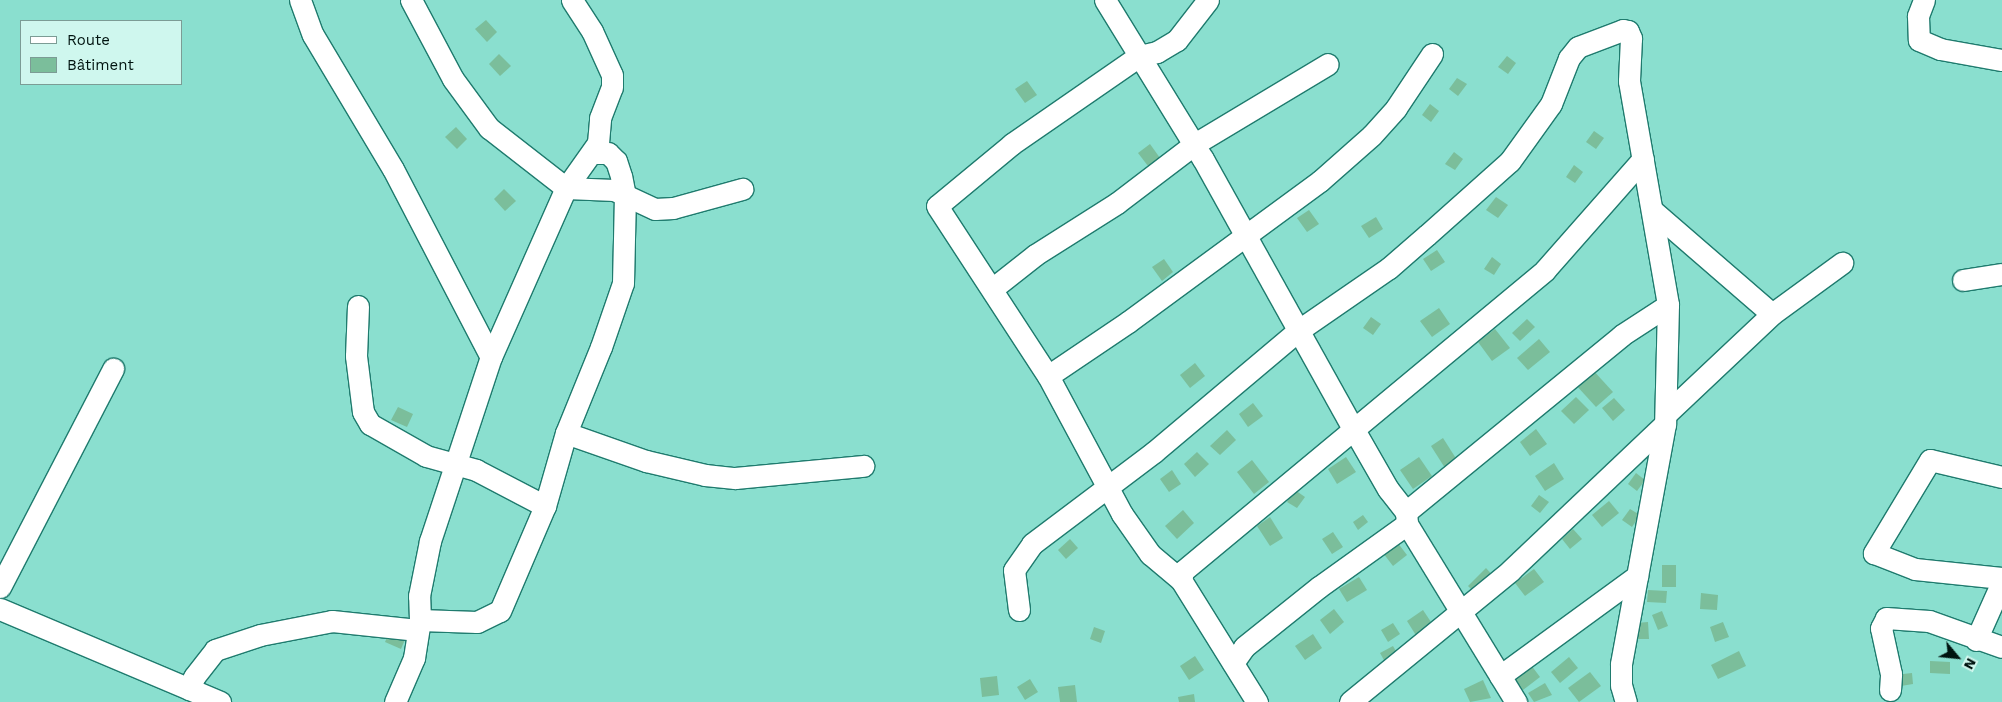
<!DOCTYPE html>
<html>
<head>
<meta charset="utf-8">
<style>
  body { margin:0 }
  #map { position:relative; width:2002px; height:702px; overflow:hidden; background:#8adfcf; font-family:"Work Sans",sans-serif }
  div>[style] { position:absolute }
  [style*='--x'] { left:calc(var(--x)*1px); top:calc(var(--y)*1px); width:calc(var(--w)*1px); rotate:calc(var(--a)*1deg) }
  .building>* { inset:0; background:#7bbe9b }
  .roads { filter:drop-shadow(1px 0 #1f7b6e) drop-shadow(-1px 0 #1f7b6e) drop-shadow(0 1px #1f7b6e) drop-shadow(0 -1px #1f7b6e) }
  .minor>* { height:21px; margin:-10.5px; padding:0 10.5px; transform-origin:10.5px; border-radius:10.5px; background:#fff }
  span { translate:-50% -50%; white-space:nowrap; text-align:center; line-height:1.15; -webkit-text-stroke:4px #cff7ee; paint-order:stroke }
  .legend { position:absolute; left:20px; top:20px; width:162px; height:65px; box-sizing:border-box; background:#cff7ee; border:1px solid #7c9c95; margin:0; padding:6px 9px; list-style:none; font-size:15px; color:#001410 }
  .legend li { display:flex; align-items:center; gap:10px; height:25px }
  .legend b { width:25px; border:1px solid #7c9c95 }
  .north { position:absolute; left:1932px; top:632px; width:50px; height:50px; -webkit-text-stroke:4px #cff7ee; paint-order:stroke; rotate:118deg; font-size:14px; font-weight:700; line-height:20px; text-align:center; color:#001410 }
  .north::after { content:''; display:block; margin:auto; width:18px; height:22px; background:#001410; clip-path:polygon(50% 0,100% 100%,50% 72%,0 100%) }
</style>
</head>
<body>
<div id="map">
  <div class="building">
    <i style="clip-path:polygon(486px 20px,497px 32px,487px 42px,475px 29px)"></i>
    <i style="clip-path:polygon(499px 54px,511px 66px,500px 76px,489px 64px)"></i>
    <i style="clip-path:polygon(1507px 56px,1516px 63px,1508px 74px,1498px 67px)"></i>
    <i style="clip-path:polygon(1457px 78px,1467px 84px,1458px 96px,1449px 89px)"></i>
    <i style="clip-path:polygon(1027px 81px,1037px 95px,1025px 103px,1015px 89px)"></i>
    <i style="clip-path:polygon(1430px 104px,1439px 111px,1431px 122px,1422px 115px)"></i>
    <i style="clip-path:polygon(456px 127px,467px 139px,457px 149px,445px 137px)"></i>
    <i style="clip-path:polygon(1594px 131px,1604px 138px,1596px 149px,1586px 142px)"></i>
    <i style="clip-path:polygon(1150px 144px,1160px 158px,1148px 166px,1138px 153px)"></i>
    <i style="clip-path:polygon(1454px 152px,1463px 159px,1455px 170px,1445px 164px)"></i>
    <i style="clip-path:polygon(1574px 165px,1583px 172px,1575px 183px,1566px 177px)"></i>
    <i style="clip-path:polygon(504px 189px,516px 201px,505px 211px,494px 199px)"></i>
    <i style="clip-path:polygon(1496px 197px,1508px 205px,1498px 218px,1486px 210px)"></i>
    <i style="clip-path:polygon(1309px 210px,1319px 224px,1307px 232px,1297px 218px)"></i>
    <i style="clip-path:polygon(1376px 217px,1383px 229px,1369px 238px,1361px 226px)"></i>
    <i style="clip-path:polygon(1437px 250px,1445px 262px,1431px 271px,1423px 259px)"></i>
    <i style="clip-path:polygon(1492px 257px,1501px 264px,1494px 275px,1484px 269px)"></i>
    <i style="clip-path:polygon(1164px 259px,1173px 272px,1162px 281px,1152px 267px)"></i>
    <i style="clip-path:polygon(1439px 308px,1450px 324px,1432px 337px,1420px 321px)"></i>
    <i style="clip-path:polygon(1371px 317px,1381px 324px,1373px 335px,1363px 328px)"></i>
    <i style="clip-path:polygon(1527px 319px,1535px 327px,1520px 341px,1512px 333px)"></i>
    <i style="clip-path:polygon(1495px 329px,1510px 348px,1492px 361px,1478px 342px)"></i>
    <i style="clip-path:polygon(1539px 339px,1550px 352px,1528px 370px,1517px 358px)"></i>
    <i style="clip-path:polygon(1195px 363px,1205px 376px,1190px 388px,1180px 375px)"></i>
    <i style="clip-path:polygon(1592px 369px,1613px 392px,1596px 407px,1575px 384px)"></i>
    <i style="clip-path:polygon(1576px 397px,1589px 410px,1574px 424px,1561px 411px)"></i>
    <i style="clip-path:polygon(1614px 398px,1625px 410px,1613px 421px,1602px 408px)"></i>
    <i style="clip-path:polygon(1253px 403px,1263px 416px,1248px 427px,1239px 414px)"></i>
    <i style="clip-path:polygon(398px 407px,413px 414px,407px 427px,391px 420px)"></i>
    <i style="clip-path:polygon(1536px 429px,1547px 444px,1530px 456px,1520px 442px)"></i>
    <i style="clip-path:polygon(1227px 430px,1236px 440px,1220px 455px,1210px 446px)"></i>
    <i style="clip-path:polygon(1443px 438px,1457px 460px,1445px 468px,1431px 446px)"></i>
    <i style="clip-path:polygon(1197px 452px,1209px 464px,1195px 477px,1184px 464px)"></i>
    <i style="clip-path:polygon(1346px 457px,1356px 472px,1337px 484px,1328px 469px)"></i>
    <i style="clip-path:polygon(1419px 457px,1432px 476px,1413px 489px,1400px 470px)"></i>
    <i style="clip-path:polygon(1252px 460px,1269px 482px,1254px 494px,1237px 472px)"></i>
    <i style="clip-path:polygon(1554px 463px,1564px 479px,1545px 491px,1535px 476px)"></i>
    <i style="clip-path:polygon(1172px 470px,1181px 484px,1169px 492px,1160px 479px)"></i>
    <i style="clip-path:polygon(1636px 473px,1645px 480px,1637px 491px,1628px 484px)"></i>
    <i style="clip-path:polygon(1295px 490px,1305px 497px,1297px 508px,1287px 502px)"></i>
    <i style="clip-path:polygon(1539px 495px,1549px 502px,1540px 513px,1531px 506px)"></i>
    <i style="clip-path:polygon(1609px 501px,1619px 513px,1602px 527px,1592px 515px)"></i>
    <i style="clip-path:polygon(1630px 509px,1640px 515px,1632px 527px,1622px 520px)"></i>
    <i style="clip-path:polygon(1183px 510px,1194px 523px,1177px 539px,1165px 526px)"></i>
    <i style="clip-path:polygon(1363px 515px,1368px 522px,1358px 530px,1353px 522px)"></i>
    <i style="clip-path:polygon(1270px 517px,1283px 538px,1270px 546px,1257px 526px)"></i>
    <i style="clip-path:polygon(1573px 529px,1582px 539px,1570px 549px,1562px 539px)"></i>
    <i style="clip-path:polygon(1333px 532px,1343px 547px,1332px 554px,1322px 539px)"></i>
    <i style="clip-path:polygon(1070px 539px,1078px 548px,1066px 559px,1058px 550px)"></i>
    <i style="clip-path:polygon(1397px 542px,1407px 555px,1393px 566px,1383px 553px)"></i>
    <i style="clip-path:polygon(1662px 565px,1676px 565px,1676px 587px,1662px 587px)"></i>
    <i style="clip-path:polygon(1486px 568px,1495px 578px,1477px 595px,1468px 586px)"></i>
    <i style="clip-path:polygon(1534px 569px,1544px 582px,1525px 596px,1515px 583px)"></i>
    <i style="clip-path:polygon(1359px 577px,1367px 590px,1347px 602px,1339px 589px)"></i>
    <i style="clip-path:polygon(1648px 590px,1667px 591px,1666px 603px,1647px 602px)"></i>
    <i style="clip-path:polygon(1701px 593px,1718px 595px,1717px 610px,1700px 609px)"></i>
    <i style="clip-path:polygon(1334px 609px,1344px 622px,1330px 634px,1320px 620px)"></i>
    <i style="clip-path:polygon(1423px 610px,1433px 625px,1417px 637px,1407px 621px)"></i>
    <i style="clip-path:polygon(1662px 611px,1668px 626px,1658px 630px,1652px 615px)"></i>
    <i style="clip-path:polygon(1648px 622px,1649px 639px,1636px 639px,1636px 623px)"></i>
    <i style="clip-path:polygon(1723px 622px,1729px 637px,1715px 642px,1710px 627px)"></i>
    <i style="clip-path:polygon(1393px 623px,1400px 634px,1388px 642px,1381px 630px)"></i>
    <i style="clip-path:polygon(1094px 627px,1105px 631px,1101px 643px,1090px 639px)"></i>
    <i style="clip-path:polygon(391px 628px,407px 635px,401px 649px,385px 642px)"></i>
    <i style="clip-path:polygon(1313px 634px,1322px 648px,1305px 660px,1295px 646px)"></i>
    <i style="clip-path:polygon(1393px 646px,1398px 655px,1385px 662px,1380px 653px)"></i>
    <i style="clip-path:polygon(1739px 651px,1746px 666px,1718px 679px,1711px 665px)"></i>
    <i style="clip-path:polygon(1195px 656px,1204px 670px,1189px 680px,1180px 666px)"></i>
    <i style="clip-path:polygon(1569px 657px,1578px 668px,1560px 683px,1551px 672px)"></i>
    <i style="clip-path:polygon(1528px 661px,1540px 677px,1523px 690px,1511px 674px)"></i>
    <i style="clip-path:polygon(1930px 661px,1950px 662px,1950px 674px,1930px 673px)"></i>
    <i style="clip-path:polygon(1590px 672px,1601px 686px,1579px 702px,1568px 688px)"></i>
    <i style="clip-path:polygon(1912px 673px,1913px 684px,1895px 687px,1894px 675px)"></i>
    <i style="clip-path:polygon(997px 676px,999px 695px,982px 697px,980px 678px)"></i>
    <i style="clip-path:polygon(1030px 679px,1038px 692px,1025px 700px,1017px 687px)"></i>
    <i style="clip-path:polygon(1483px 680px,1491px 698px,1470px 702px,1464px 689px)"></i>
    <i style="clip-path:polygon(1545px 683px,1552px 695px,1534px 702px,1528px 693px)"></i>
    <i style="clip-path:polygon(1075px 685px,1077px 702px,1060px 702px,1058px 687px)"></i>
    <i style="clip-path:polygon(1194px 694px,1195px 702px,1179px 702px,1178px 697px)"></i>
  </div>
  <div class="roads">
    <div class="minor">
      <i style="--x:300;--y:0;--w:37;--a:70"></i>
      <i style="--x:313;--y:35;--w:156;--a:59.2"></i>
      <i style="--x:393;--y:169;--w:212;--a:62.5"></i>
      <i style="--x:411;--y:0;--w:89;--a:62"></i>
      <i style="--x:453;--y:79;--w:61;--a:53.7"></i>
      <i style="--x:489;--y:128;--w:98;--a:37.9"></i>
      <i style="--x:566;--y:188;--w:48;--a:2.4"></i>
      <i style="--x:614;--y:190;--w:45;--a:24.9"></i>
      <i style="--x:655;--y:209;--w:18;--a:-3"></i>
      <i style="--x:673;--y:208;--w:72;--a:-15.4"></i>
      <i style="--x:1105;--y:0;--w:187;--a:58.4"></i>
      <i style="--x:1203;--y:159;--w:308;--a:60.9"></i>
      <i style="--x:1353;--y:428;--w:70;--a:60.2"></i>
      <i style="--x:1388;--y:489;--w:29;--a:52"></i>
      <i style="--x:1406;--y:512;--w:12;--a:85"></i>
      <i style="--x:1407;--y:524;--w:209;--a:58.5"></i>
      <i style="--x:1208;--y:0;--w:51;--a:127.8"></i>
      <i style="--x:1177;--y:40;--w:23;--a:149"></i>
      <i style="--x:1157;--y:52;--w:18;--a:167"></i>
      <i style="--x:1139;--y:56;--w:155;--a:145.3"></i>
      <i style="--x:1012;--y:144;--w:97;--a:140.4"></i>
      <i style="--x:937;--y:206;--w:203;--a:56.9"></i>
      <i style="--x:1048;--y:376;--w:157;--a:61.8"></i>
      <i style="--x:1122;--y:514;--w:49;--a:55"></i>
      <i style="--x:1150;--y:554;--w:40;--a:40"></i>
      <i style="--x:1181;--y:580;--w:144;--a:58.1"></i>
      <i style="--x:1924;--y:0;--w:17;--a:111"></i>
      <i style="--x:1918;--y:16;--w:24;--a:88"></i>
      <i style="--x:1919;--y:40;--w:23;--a:23"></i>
      <i style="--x:1940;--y:49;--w:63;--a:10.1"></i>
      <i style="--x:1653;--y:211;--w:157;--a:40.9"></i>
      <i style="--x:1963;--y:280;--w:39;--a:-9"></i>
      <i style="--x:992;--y:289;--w:55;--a:-38.3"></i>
      <i style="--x:1035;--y:255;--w:97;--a:-32.4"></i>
      <i style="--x:1117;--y:203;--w:96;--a:-37.3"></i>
      <i style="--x:1193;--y:145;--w:157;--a:-31"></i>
      <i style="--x:358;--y:306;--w:50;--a:92.3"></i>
      <i style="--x:356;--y:356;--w:56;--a:82.9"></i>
      <i style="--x:363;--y:412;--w:14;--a:60"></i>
      <i style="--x:370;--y:424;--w:64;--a:29.7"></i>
      <i style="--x:426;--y:456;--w:52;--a:15.6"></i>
      <i style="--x:476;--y:470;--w:78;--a:27.6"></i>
      <i style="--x:1048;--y:376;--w:97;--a:-34"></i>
      <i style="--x:1128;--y:322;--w:238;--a:-36.3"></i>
      <i style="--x:1320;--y:181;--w:69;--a:-41.5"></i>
      <i style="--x:1372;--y:135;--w:36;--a:-48"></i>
      <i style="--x:1396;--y:108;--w:65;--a:-56.3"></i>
      <i style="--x:1666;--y:414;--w:146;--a:-43.3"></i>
      <i style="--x:1772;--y:314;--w:87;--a:-36.1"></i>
      <i style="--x:566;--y:433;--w:85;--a:19.3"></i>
      <i style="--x:646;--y:461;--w:61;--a:13.3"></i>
      <i style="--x:705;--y:475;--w:30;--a:6"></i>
      <i style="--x:735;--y:478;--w:129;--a:-5.4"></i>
      <i style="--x:2002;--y:477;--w:74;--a:-166.7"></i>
      <i style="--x:1930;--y:460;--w:109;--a:121.1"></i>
      <i style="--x:1874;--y:553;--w:44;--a:21.3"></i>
      <i style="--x:1915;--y:569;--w:87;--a:5.9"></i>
      <i style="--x:1406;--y:512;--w:279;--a:-39.3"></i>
      <i style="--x:1622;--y:335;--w:55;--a:-33.1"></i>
      <i style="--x:1181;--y:580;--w:9;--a:-77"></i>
      <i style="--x:1183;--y:571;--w:471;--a:-39.7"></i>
      <i style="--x:1545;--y:270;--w:148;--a:-48.6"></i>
      <i style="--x:0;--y:587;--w:246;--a:-62.6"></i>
      <i style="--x:0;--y:609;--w:239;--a:22.9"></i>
      <i style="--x:1019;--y:610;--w:40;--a:-97.1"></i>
      <i style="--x:1014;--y:570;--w:32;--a:-55"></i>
      <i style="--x:1032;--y:544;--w:153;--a:-37"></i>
      <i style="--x:1154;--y:452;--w:189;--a:-40.1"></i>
      <i style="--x:1299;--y:330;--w:109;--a:-34.6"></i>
      <i style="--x:1389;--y:268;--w:50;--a:-41"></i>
      <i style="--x:1427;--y:235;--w:111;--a:-41.7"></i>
      <i style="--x:1510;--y:161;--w:70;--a:-54.3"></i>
      <i style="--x:1551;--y:104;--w:49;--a:-68.6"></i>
      <i style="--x:1569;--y:58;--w:14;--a:-51"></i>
      <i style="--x:1578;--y:47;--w:48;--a:-20.7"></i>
      <i style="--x:1623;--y:30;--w:5;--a:11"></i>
      <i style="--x:1628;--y:31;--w:8;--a:67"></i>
      <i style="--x:1631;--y:38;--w:43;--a:92.7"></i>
      <i style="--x:1629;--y:81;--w:227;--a:80.1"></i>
      <i style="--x:1668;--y:305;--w:119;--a:91.4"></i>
      <i style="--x:1665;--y:424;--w:244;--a:100.4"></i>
      <i style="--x:1621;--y:664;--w:21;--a:90"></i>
      <i style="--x:1621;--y:685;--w:18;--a:74"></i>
      <i style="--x:420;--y:620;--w:57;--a:2"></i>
      <i style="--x:477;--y:622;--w:25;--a:-26"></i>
      <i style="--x:500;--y:611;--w:114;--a:-66.8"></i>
      <i style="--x:545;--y:506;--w:76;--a:-74"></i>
      <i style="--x:566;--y:433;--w:93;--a:-67.9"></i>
      <i style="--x:601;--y:347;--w:68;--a:-71"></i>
      <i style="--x:623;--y:283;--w:87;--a:-88.7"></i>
      <i style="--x:625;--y:196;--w:20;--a:-101"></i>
      <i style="--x:621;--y:176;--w:16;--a:-108"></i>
      <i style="--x:616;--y:161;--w:11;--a:-135"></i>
      <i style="--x:608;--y:153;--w:14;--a:180"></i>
      <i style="--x:1976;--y:640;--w:64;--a:-65.9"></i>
      <i style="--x:1233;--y:663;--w:19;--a:-55"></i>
      <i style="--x:1244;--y:647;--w:96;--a:-38.7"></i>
      <i style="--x:1319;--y:587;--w:108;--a:-35.6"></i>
      <i style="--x:1500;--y:676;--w:170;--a:-36.1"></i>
      <i style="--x:189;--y:689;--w:13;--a:-67"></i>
      <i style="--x:194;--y:677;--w:34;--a:-52"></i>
      <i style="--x:215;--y:650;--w:47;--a:-18.4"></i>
      <i style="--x:260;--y:635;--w:73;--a:-11"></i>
      <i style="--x:332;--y:621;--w:86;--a:6"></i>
      <i style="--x:1890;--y:690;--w:16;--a:-86"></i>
      <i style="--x:1891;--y:674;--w:47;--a:-102.3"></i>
      <i style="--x:1881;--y:628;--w:11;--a:-63"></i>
      <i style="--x:1886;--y:618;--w:43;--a:4"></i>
      <i style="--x:1929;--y:621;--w:77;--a:19.6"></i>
      <i style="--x:395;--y:702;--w:48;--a:-66.6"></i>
      <i style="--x:414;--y:658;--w:38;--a:-81"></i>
      <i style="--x:420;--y:620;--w:24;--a:-92"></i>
      <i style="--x:419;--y:596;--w:56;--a:-78.7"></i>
      <i style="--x:430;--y:541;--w:194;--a:-71.7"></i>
      <i style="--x:491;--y:357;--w:185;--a:-66.1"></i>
      <i style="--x:566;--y:188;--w:55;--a:-54.6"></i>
      <i style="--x:598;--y:143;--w:25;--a:-85"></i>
      <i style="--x:600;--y:118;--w:33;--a:-69"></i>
      <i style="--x:612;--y:87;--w:12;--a:-90"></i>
      <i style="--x:612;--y:75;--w:48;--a:-114.4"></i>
      <i style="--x:592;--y:31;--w:37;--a:-123"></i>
      <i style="--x:1350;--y:702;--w:208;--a:-39.3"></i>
      <i style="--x:1511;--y:570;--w:212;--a:-43.5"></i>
    </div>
  </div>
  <ul class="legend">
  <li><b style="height:6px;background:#fff"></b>Route</li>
  <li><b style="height:14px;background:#7bbe9b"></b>Bâtiment</li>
  </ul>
  <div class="north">N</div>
</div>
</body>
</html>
